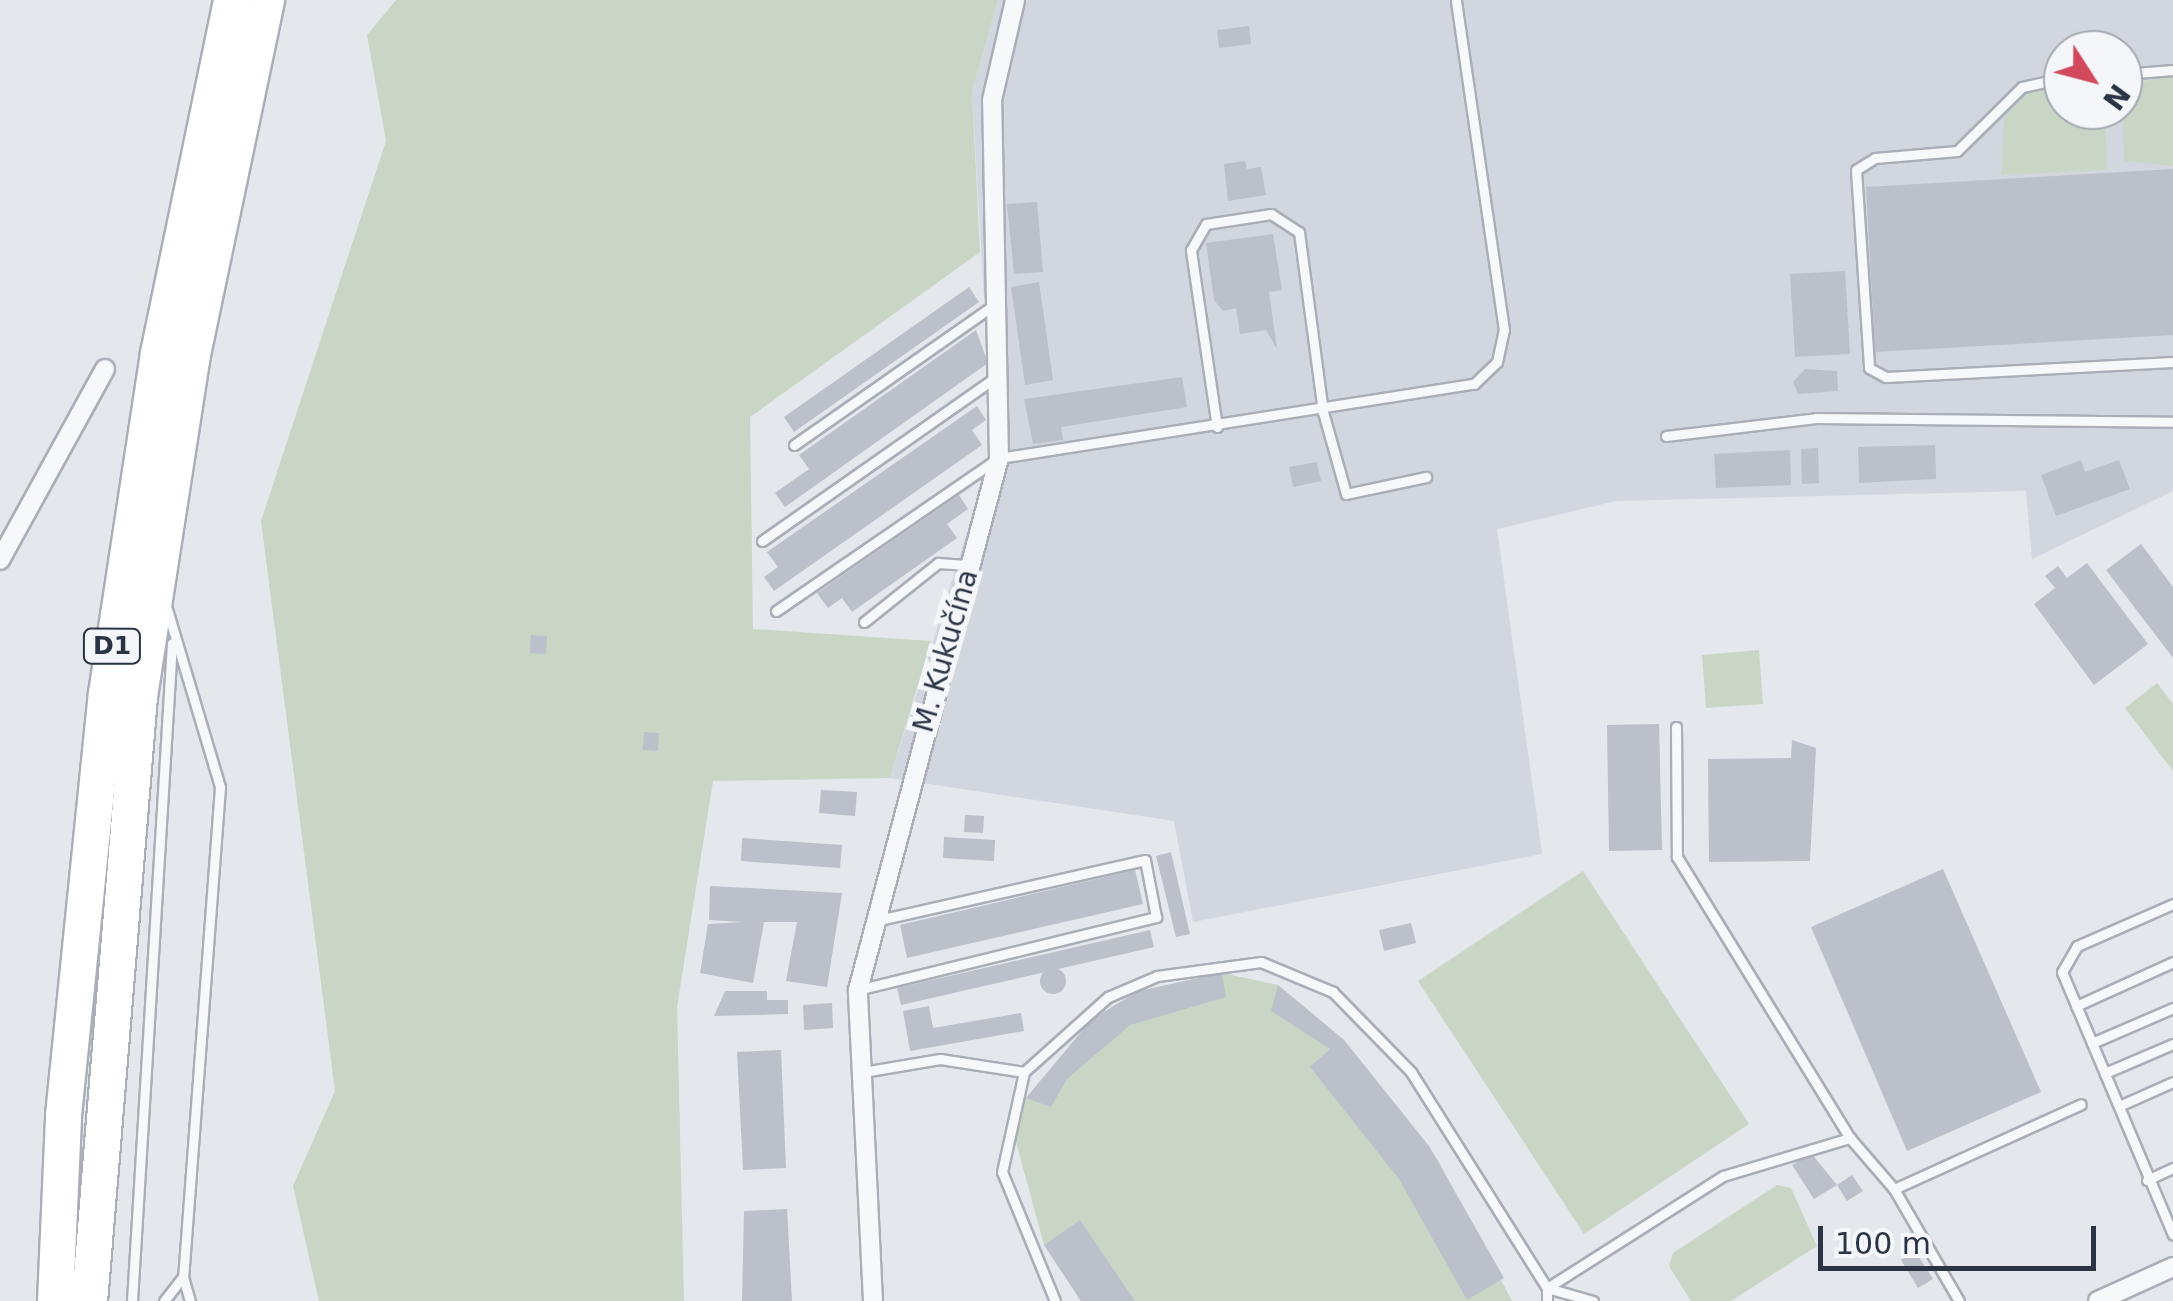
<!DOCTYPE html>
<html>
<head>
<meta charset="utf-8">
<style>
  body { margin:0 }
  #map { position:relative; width:2173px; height:1301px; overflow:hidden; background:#e4e7ec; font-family:"DejaVu Sans",sans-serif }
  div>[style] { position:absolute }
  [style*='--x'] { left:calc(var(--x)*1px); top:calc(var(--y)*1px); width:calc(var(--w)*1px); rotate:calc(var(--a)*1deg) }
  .built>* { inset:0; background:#d2d6de }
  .green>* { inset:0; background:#c9d6c5 }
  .building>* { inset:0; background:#bbc0ca }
  .round { border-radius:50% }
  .roads { filter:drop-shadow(2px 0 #a9aeb7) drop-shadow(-2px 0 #a9aeb7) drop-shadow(0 2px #a9aeb7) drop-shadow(0 -2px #a9aeb7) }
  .lane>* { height:9px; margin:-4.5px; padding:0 4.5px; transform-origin:4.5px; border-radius:4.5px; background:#f7f8fa }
  .street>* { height:18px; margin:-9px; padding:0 9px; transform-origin:9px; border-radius:9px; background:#f7f8fa }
  .highway>* { height:35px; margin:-17.5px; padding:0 17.5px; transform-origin:17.5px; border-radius:17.5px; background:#fff }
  span { translate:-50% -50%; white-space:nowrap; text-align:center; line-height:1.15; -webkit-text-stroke:10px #f4f6f9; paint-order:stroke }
  .shield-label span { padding:2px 8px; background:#f4f6f9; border:2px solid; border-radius:8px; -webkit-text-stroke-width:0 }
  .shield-label { font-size:25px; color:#2b3445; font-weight:700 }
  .street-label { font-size:28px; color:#2b3445 }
  .north { position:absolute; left:2043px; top:30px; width:100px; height:100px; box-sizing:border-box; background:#f4f6f9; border:2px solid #a4a8b1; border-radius:50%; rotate:126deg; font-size:28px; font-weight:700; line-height:40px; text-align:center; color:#2b3445 }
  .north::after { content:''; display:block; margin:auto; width:35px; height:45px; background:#d1495b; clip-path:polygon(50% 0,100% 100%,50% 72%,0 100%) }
  .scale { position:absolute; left:1818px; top:1226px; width:278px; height:45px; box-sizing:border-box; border:5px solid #2b3445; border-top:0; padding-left:12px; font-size:30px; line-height:35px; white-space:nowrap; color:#2b3445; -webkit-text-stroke:8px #f4f6f9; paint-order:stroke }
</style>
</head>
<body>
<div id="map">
  <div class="built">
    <i style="clip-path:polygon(evenodd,998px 0,2173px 0,2173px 491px,2032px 559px,2026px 491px,1616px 501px,1497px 529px,1542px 854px,1193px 922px,1174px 821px,890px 778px,993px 450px,972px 92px,998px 0,2063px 50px,2123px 50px,2123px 110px,2063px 110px,2063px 50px)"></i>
  </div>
  <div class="green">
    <i style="clip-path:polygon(396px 0,998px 0,972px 92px,980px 252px,750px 417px,753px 629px,931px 641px,890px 778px,713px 781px,677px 1007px,684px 1301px,319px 1301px,293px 1186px,335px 1091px,261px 521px,386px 141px,367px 35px)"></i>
    <i style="clip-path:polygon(2173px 76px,2173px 166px,2124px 161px,2123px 85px)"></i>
    <i style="clip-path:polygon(2063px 84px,2063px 110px,2105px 110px,2107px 170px,2002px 175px,2004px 118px,2028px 93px)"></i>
    <i style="clip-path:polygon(1759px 650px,1763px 704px,1706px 708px,1702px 655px)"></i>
    <i style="clip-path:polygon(2157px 683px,2173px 704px,2173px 771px,2125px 708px)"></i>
    <i style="clip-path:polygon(1583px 871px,1749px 1124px,1584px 1234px,1418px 981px)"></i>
    <i style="clip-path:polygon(1222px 973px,1278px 985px,1344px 1040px,1438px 1160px,1512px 1301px,1081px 1301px,1044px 1245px,1016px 1142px,1026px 1098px,1092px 1019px,1139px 991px)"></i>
    <i style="clip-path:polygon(1777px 1185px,1791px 1188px,1817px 1246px,1731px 1301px,1691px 1301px,1669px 1266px,1673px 1253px)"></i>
  </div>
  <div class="building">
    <i style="clip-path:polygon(1249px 26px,1251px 44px,1219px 48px,1217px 30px)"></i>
    <i style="clip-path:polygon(1245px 161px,1247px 169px,1261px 167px,1266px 195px,1228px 201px,1224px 164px)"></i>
    <i style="clip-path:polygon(2173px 169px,2173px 335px,1875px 352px,1866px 187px)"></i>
    <i style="clip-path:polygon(1037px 202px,1043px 272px,1014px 274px,1007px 204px)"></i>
    <i style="clip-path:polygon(1273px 234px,1282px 290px,1269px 292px,1277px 349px,1266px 330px,1240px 334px,1236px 308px,1223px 311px,1214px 300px,1206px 243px)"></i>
    <i style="clip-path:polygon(1845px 271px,1850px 354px,1795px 357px,1790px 274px)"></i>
    <i style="clip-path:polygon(1039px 282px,1053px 380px,1025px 385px,1011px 287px)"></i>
    <i style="clip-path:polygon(969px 287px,979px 302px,794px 432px,784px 417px)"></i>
    <i style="clip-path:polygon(976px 330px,988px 363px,785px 507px,775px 493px,809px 469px,799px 455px)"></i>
    <i style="clip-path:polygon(1805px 369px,1837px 371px,1838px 391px,1798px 394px,1793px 382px)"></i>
    <i style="clip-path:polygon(1182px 377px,1187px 407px,1061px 427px,1063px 440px,1033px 444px,1024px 399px)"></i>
    <i style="clip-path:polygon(977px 406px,986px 420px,972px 430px,982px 445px,774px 591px,764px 577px,778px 567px,767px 552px)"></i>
    <i style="clip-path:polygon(1935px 445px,1936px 479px,1859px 483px,1858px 447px)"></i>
    <i style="clip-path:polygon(1818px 448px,1819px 483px,1802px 484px,1801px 449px)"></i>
    <i style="clip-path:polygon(1790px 450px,1791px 485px,1716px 488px,1714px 454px)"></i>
    <i style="clip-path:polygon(2081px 460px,2085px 472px,2119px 460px,2130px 489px,2056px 516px,2041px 475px)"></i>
    <i style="clip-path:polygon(1317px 462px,1321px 481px,1293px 487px,1289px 467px)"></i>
    <i style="clip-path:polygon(959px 495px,968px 509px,947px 524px,957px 538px,852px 612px,842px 598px,828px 608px,817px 593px)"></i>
    <i style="clip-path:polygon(2141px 544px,2173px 587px,2173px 658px,2106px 570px)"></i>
    <i style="clip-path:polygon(2087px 563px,2148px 644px,2094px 685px,2034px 604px,2055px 588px,2045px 576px,2058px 566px,2067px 578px)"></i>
    <i style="clip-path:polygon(531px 635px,547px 636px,546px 654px,530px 653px)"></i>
    <i style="clip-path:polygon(1659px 724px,1662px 850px,1609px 851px,1607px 725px)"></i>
    <i style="clip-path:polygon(644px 732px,659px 733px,658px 751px,643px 750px)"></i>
    <i style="clip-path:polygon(1792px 740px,1816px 748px,1810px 861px,1709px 862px,1708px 759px,1791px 758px)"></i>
    <i style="clip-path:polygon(821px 790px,857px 792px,855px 816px,819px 813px)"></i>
    <i style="clip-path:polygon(965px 815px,984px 816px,983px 833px,964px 832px)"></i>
    <i style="clip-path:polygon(944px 837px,995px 840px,994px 861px,943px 858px)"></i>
    <i style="clip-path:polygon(742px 838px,842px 845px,840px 868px,741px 861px)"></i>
    <i style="clip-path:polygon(1171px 852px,1190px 934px,1176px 937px,1156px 856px)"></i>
    <i style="clip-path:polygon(1943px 869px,2041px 1092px,1907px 1151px,1811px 927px)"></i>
    <i style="clip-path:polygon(1135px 870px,1143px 904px,907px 958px,900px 925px)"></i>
    <i style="clip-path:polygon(710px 886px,842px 893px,827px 987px,786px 981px,797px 922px,764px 922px,753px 983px,700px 973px,708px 924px,743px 922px,709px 920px)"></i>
    <i style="clip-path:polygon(1411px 923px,1416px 943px,1384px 951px,1379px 930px)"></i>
    <i style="clip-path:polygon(1150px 930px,1154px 947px,901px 1005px,897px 988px)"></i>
    <i class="round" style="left:1040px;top:968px;width:26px;height:26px"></i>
    <i style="clip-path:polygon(1222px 973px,1226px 997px,1130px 1025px,1067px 1079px,1051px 1107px,1026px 1098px,1092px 1019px,1139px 991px)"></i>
    <i style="clip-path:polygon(1278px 985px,1344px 1040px,1429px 1146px,1504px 1278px,1467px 1300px,1399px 1179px,1310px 1067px,1330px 1049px,1271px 1011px)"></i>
    <i style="clip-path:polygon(725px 991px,767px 991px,767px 1000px,788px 1000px,788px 1014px,714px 1016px)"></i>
    <i style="clip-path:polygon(832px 1003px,833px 1028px,804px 1030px,803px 1005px)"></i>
    <i style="clip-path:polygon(929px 1006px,933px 1028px,1021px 1013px,1024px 1031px,910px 1051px,903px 1011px)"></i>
    <i style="clip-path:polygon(781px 1050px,786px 1168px,743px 1170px,737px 1052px)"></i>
    <i style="clip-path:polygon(1811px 1153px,1837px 1185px,1814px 1199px,1792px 1165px)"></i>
    <i style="clip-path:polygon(1852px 1175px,1863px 1191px,1847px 1201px,1837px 1185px)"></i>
    <i style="clip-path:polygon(787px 1209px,792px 1301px,742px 1301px,744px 1211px)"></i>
    <i style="clip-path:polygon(1080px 1220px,1135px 1301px,1081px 1301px,1044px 1245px)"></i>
    <i style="clip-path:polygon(1915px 1251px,1933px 1279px,1918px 1288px,1901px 1260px)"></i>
  </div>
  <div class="roads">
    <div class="lane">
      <i style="--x:2123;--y:74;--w:50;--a:-4.6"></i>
      <i style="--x:2063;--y:78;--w:42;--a:167.6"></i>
      <i style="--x:2022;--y:87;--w:91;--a:135.4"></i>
      <i style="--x:1957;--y:151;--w:82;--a:175.1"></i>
      <i style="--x:1875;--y:158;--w:22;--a:148"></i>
      <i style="--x:1856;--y:170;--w:198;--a:86.2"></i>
      <i style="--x:1869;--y:368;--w:19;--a:28"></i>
      <i style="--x:1886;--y:377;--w:287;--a:-3"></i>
      <i style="--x:1217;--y:427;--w:179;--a:-98.4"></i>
      <i style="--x:1191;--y:250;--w:30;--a:-60"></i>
      <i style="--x:1206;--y:224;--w:66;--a:-8.7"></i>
      <i style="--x:1271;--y:214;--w:33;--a:33"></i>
      <i style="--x:1299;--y:232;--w:182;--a:82.4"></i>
      <i style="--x:1323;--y:412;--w:85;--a:74.3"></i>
      <i style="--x:1346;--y:494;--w:82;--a:-12"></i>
      <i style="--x:1666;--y:436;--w:151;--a:-6.8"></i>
      <i style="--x:1816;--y:418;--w:357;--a:0.6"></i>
      <i style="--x:794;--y:445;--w:246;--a:-35"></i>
      <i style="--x:762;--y:541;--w:288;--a:-35"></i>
      <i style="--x:167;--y:609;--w:186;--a:73.4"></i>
      <i style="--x:220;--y:787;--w:491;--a:94.3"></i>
      <i style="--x:183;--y:1277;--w:25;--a:74"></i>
      <i style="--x:776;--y:611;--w:270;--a:-34.5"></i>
      <i style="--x:999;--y:458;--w:481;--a:-8.9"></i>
      <i style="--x:1474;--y:384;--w:32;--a:-44"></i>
      <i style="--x:1497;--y:362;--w:33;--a:-78"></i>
      <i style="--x:1504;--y:330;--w:333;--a:-98.3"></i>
      <i style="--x:864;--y:622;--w:95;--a:-38.6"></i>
      <i style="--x:938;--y:563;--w:32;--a:4"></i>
      <i style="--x:1676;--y:727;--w:130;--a:89.6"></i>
      <i style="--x:1677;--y:857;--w:330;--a:58.4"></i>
      <i style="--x:1850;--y:1138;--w:67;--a:49.2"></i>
      <i style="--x:2173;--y:904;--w:105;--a:156.4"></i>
      <i style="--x:2077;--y:946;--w:30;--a:120"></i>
      <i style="--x:2062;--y:972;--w:285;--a:67.1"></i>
      <i style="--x:861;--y:989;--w:304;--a:-13.7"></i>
      <i style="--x:1156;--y:917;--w:58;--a:-100.9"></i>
      <i style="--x:1145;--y:860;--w:274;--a:167.3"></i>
      <i style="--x:2076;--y:1006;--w:107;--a:-24.4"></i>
      <i style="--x:2092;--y:1043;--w:88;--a:-23.4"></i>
      <i style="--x:863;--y:1072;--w:78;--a:-9.6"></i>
      <i style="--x:940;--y:1059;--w:85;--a:8.8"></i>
      <i style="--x:2105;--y:1073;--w:74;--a:-23.1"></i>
      <i style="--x:2119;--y:1106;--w:59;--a:-24"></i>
      <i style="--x:2147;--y:1180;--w:29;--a:-25"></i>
      <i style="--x:132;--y:1301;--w:659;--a:-86.52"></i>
      <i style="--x:164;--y:1301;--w:31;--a:-52"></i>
      <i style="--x:1055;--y:1301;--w:139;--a:-112.3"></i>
      <i style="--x:1002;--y:1172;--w:102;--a:-77.6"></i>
      <i style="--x:1024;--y:1072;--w:113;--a:-41.8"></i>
      <i style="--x:1108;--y:997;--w:53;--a:-23.2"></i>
      <i style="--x:1157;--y:976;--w:105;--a:-7.7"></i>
      <i style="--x:1261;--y:962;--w:78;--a:22.6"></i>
      <i style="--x:1333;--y:992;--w:112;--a:45.7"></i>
      <i style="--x:1411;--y:1072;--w:255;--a:57.8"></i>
      <i style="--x:1547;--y:1288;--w:13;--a:90"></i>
      <i style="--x:1593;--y:1301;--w:48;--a:-164.2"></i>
      <i style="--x:1547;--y:1288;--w:209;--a:-32.5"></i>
      <i style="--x:1723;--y:1176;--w:133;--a:-16.7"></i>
      <i style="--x:1959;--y:1301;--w:129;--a:-120.1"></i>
      <i style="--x:1894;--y:1189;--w:205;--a:-24.4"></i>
    </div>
    <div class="street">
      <i style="--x:0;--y:560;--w:218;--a:-61.2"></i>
      <i style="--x:873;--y:1301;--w:311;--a:-92.8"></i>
      <i style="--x:858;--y:990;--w:550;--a:-75.16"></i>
      <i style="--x:999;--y:458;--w:358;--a:-91.1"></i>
      <i style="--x:992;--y:100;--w:103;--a:-77"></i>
      <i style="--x:2098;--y:1301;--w:82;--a:-24.4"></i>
    </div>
    <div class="highway">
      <i style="--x:55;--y:1301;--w:186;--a:-87.5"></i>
      <i style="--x:63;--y:1115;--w:424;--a:-84.2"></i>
      <i style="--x:106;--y:693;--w:344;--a:-81.3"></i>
      <i style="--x:158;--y:353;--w:360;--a:-78.3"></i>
      <i style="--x:89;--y:1301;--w:607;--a:-85.28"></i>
      <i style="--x:139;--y:696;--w:341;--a:-81.2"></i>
      <i style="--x:191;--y:359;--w:367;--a:-78.2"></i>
    </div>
  </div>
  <div class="shield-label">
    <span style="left:112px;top:646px">D1</span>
  </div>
  <div class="street-label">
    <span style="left:946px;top:651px;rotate:-74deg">M. Kukučína</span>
  </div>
  <div class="north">N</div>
  <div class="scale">100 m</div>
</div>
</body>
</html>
